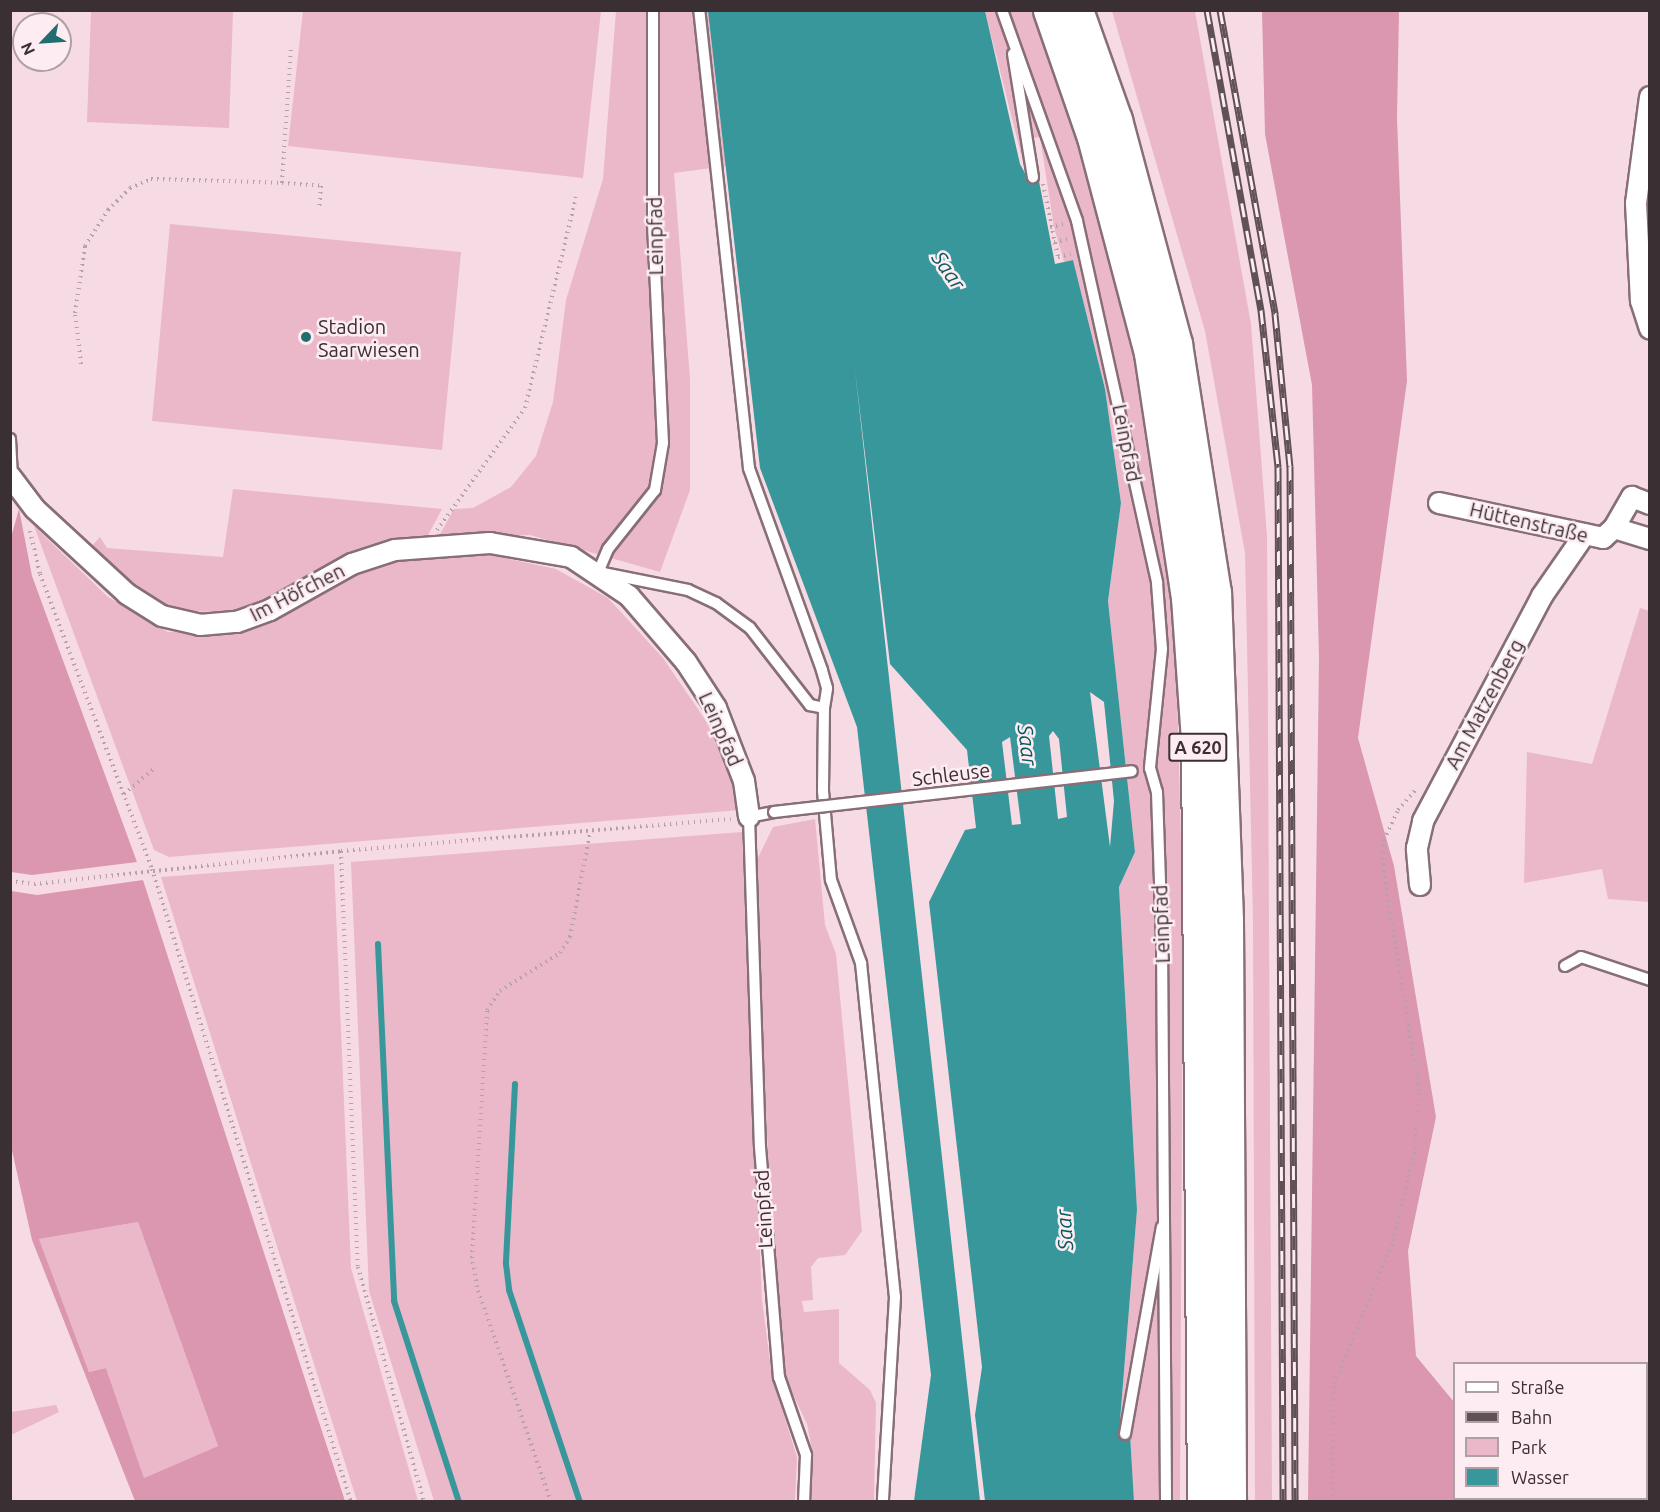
<!DOCTYPE html>
<html>
<head>
<meta charset="utf-8">
<style>
  body { margin:0 }
  #map { position:relative; width:1660px; height:1512px; overflow:hidden; background:#f7dbe4; font-family:Ubuntu,sans-serif }
  div>[style] { position:absolute }
  [style*='--x'] { left:calc(var(--x)*1px); top:calc(var(--y)*1px); width:calc(var(--w)*1px); rotate:calc(var(--a)*1deg) }
  .green>* { inset:0; background:#eab8c9 }
  .forest>* { inset:0; background:#db97b0 }
  .water>* { inset:0; background:#38979a }
  .stream>* { height:6px; margin:-3px; padding:0 3px; transform-origin:3px; border-radius:3px; background:#38979a }
  .path>* { height:4px; margin-top:-2px; transform-origin:0; background:repeating-linear-gradient(90deg,#b7a1a8 0 1.5px,transparent 0 6px) }
  .roads { filter:drop-shadow(2px 0 #876e77) drop-shadow(-2px 0 #876e77) drop-shadow(0 2px #876e77) drop-shadow(0 -2px #876e77) }
  .service>* { height:10px; margin:-5px; padding:0 5px; transform-origin:5px; border-radius:5px; background:#fff }
  .minor>* { height:20px; margin:-10px; padding:0 10px; transform-origin:10px; border-radius:10px; background:#fff }
  .motorway>* { height:33px; margin:-16.5px; padding:0 16.5px; transform-origin:16.5px; border-radius:16.5px; background:#fff }
  .rail>* { height:7px; margin-top:-3.5px; transform-origin:0; background:repeating-linear-gradient(90deg,#fdecf1 0 14px,#605156 0 28px); box-sizing:border-box; border-block:2px solid #605156 }
  .bridges { filter:drop-shadow(2px 0 #876e77) drop-shadow(-2px 0 #876e77) drop-shadow(0 2px #876e77) drop-shadow(0 -2px #876e77) }
  .service-bridge>* { height:10px; margin:-5px; padding:0 5px; transform-origin:5px; border-radius:5px; background:#fff }
  .dots>* { width:16px; height:16px; translate:-50% -50%; box-sizing:border-box; border:3px solid #fdecf1; border-radius:50% }
  span { translate:-50% -50%; white-space:nowrap; text-align:center; line-height:1.15; -webkit-text-stroke:5px #fdecf1; paint-order:stroke }
  .shield-label span { padding:2px 4px; background:#fdecf1; border:2px solid; border-radius:4px; -webkit-text-stroke-width:0 }
  .shield-label { font-size:18px; color:#3a2f33; font-weight:700 }
  .street-label { font-size:20px; color:#3a2f33 }
  .poi-label { font-size:20px; color:#3a2f33 }
  .left { translate:0 -50%; text-align:left }
  .water-label { font-size:21px; color:#065a5d; font-style:italic }
  .frame { position:absolute; inset:0; border:12px solid #3a2f33; pointer-events:none }
  .legend { position:absolute; left:1453px; top:1362px; width:195px; height:138px; box-sizing:border-box; background:#fdecf1; border:2px solid #afa0a5; margin:0; padding:8px 10px; list-style:none; font-size:18px; color:#3a2f33 }
  .legend li { display:flex; align-items:center; gap:12px; height:30px }
  .legend b { width:30px; border:2px solid #afa0a5 }
  .north { position:absolute; left:12px; top:12px; width:60px; height:60px; box-sizing:border-box; background:#fdecf1; border:2px solid #afa0a5; border-radius:50%; rotate:245deg; font-size:16px; font-weight:700; line-height:24px; text-align:center; color:#3a2f33 }
  .north::after { content:''; display:block; margin:auto; width:21px; height:27px; background:#216d6f; clip-path:polygon(50% 0,100% 100%,50% 72%,0 100%) }
</style>
</head>
<body>
<div id="map">
  <div class="green">
    <i style="clip-path:polygon(91px 11px,233px 11px,229px 128px,87px 122px)"></i>
    <i style="clip-path:polygon(303px 11px,601px 11px,583px 178px,288px 146px)"></i>
    <i style="clip-path:polygon(616px 11px,708px 11px,726px 166px,674px 173px,690px 379px,690px 490px,660px 572px,530px 535px,438px 538px,454px 509px,473px 508px,511px 487px,536px 456px,553px 402px,566px 300px,603px 179px)"></i>
    <i style="clip-path:polygon(985px 11px,1039px 11px,1136px 332px,1174px 570px,1183px 922px,1180px 1501px,1134px 1501px,1130px 1434px,1119px 1433px,1137px 1210px,1119px 887px,1135px 852px,1108px 601px,1121px 503px,1105px 389px,1073px 260px,1064px 262px,1054px 227px,1040px 137px,1022px 140px,1027px 178px)"></i>
    <i style="clip-path:polygon(1112px 11px,1195px 11px,1251px 324px,1267px 536px,1272px 1501px,1255px 1501px,1253px 922px,1245px 553px,1205px 331px)"></i>
    <i style="clip-path:polygon(170px 224px,461px 252px,442px 450px,152px 421px)"></i>
    <i style="clip-path:polygon(233px 489px,442px 509px,426px 539px,349px 556px,237px 613px,171px 610px,88px 550px,100px 537px,107px 548px,223px 557px)"></i>
    <i style="clip-path:polygon(34px 526px,108px 597px,168px 632px,239px 630px,366px 569px,399px 561px,491px 555px,556px 569px,608px 598px,663px 658px,717px 737px,736px 784px,740px 810px,169px 857px,154px 850px)"></i>
    <i style="clip-path:polygon(1640px 608px,1650px 611px,1649px 902px,1608px 899px,1602px 869px,1524px 883px,1527px 752px,1592px 764px)"></i>
    <i style="clip-path:polygon(815px 819px,825px 925px,836px 954px,862px 1231px,845px 1255px,818px 1258px,811px 1267px,813px 1300px,802px 1301px,804px 1312px,839px 1309px,839px 1363px,870px 1390px,876px 1403px,874px 1501px,810px 1501px,813px 1455px,807px 1424px,785px 1377px,772px 1244px,755px 864px,773px 827px)"></i>
    <i style="clip-path:polygon(742px 832px,762px 1300px,772px 1377px,797px 1457px,795px 1501px,434px 1501px,369px 1291px,351px 862px)"></i>
    <i style="clip-path:polygon(334px 864px,351px 1268px,418px 1501px,357px 1501px,161px 877px)"></i>
    <i style="clip-path:polygon(138px 1222px,218px 1446px,144px 1478px,106px 1368px,89px 1372px,39px 1239px)"></i>
    <i style="clip-path:polygon(56px 1405px,59px 1412px,11px 1435px,11px 1412px)"></i>
  </div>
  <div class="forest">
    <i style="clip-path:polygon(1262px 11px,1399px 11px,1397px 118px,1407px 381px,1358px 738px,1394px 866px,1436px 1117px,1408px 1251px,1416px 1356px,1454px 1402px,1454px 1498px,1646px 1498px,1647px 1487px,1649px 1501px,1308px 1501px,1319px 658px,1312px 385px,1265px 134px)"></i>
    <i style="clip-path:polygon(19px 509px,32px 576px,137px 862px,32px 875px,11px 872px,10px 541px)"></i>
    <i style="clip-path:polygon(evenodd,143px 880px,316px 1413px,345px 1501px,135px 1501px,32px 1240px,11px 1146px,11px 891px,37px 895px,143px 880px,138px 1222px,218px 1446px,144px 1478px,106px 1368px,89px 1372px,39px 1239px,138px 1222px)"></i>
  </div>
  <div class="water">
    <i style="clip-path:polygon(evenodd,708px 11px,985px 11px,1020px 164px,1027px 177px,1038px 176px,1055px 264px,1073px 260px,1105px 389px,1121px 503px,1108px 601px,1135px 852px,1119px 887px,1137px 1210px,1119px 1433px,1130px 1434px,1134px 1501px,985px 1501px,975px 1415px,982px 1367px,929px 902px,965px 830px,976px 828px,967px 750px,890px 664px,855px 370px,980px 1501px,914px 1501px,931px 1375px,857px 727px,760px 468px,708px 11px,1090px 692px,1104px 702px,1114px 801px,1110px 847px,1090px 692px,708px 11px,1053px 731px,1059px 739px,1067px 817px,1058px 819px,1049px 736px,1053px 731px,708px 11px,1010px 737px,1021px 824px,1012px 825px,1002px 742px,1010px 737px)"></i>
  </div>
  <div class="stream">
    <i style="--x:378;--y:944;--w:357;--a:87.4"></i>
    <i style="--x:394;--y:1301;--w:211;--a:72.1"></i>
    <i style="--x:515;--y:1084;--w:180;--a:92.9"></i>
    <i style="--x:506;--y:1264;--w:26;--a:83"></i>
    <i style="--x:509;--y:1290;--w:224;--a:71.5"></i>
  </div>
  <div class="path">
    <i style="--x:282;--y:183;--w:39;--a:4"></i>
    <i style="--x:321;--y:186;--w:23;--a:95"></i>
    <i style="--x:1043;--y:184;--w:75;--a:78.4"></i>
    <i style="--x:1058;--y:257;--w:13;--a:-13"></i>
    <i style="--x:1050;--y:227;--w:14;--a:-12"></i>
    <i style="--x:1054;--y:242;--w:14;--a:-12"></i>
    <i style="--x:81;--y:364;--w:51;--a:-96.7"></i>
    <i style="--x:75;--y:313;--w:68;--a:-81.5"></i>
    <i style="--x:85;--y:246;--w:43;--a:-57.4"></i>
    <i style="--x:108;--y:210;--w:31;--a:-45"></i>
    <i style="--x:130;--y:188;--w:23;--a:-23"></i>
    <i style="--x:151;--y:179;--w:131;--a:1.7"></i>
    <i style="--x:282;--y:183;--w:137;--a:-86.2"></i>
    <i style="--x:437;--y:530;--w:150;--a:-54.2"></i>
    <i style="--x:525;--y:408;--w:217;--a:-76.4"></i>
    <i style="--x:30;--y:531;--w:44;--a:76.9"></i>
    <i style="--x:40;--y:574;--w:316;--a:69.2"></i>
    <i style="--x:152;--y:869;--w:664;--a:72.55"></i>
    <i style="--x:124;--y:794;--w:38;--a:-40"></i>
    <i style="--x:341;--y:851;--w:416;--a:87.7"></i>
    <i style="--x:358;--y:1267;--w:244;--a:74.3"></i>
    <i style="--x:10;--y:881;--w:24;--a:7"></i>
    <i style="--x:34;--y:884;--w:309;--a:-6.1"></i>
    <i style="--x:341;--y:851;--w:391;--a:-4.7"></i>
    <i style="--x:551;--y:1502;--w:227;--a:-109"></i>
    <i style="--x:477;--y:1287;--w:29;--a:-100"></i>
    <i style="--x:472;--y:1258;--w:248;--a:-86.5"></i>
    <i style="--x:487;--y:1010;--w:23;--a:-56"></i>
    <i style="--x:500;--y:991;--w:71;--a:-32.3"></i>
    <i style="--x:560;--y:953;--w:19;--a:-58"></i>
    <i style="--x:570;--y:937;--w:107;--a:-79.2"></i>
    <i style="--x:1333;--y:1502;--w:118;--a:-89.5"></i>
    <i style="--x:1334;--y:1384;--w:155;--a:-67.6"></i>
    <i style="--x:1393;--y:1241;--w:96;--a:-76.7"></i>
    <i style="--x:1415;--y:1148;--w:57;--a:-86"></i>
    <i style="--x:1419;--y:1091;--w:229;--a:-99.1"></i>
    <i style="--x:1383;--y:865;--w:25;--a:-88"></i>
    <i style="--x:1384;--y:840;--w:33;--a:-65"></i>
    <i style="--x:1398;--y:810;--w:30;--a:-49"></i>
  </div>
  <div class="roads">
    <div class="service">
      <i style="--x:653;--y:10;--w:213;--a:90"></i>
      <i style="--x:653;--y:223;--w:220;--a:87.4"></i>
      <i style="--x:663;--y:443;--w:48;--a:99.7"></i>
      <i style="--x:655;--y:490;--w:75;--a:128.5"></i>
      <i style="--x:608;--y:549;--w:25;--a:113"></i>
      <i style="--x:598;--y:572;--w:92;--a:11.3"></i>
      <i style="--x:688;--y:590;--w:31;--a:25"></i>
      <i style="--x:716;--y:603;--w:42;--a:36.3"></i>
      <i style="--x:750;--y:628;--w:98;--a:52.1"></i>
      <i style="--x:810;--y:705;--w:14;--a:12"></i>
      <i style="--x:824;--y:708;--w:20;--a:-81"></i>
      <i style="--x:827;--y:688;--w:19;--a:-106"></i>
      <i style="--x:822;--y:670;--w:215;--a:-109.9"></i>
      <i style="--x:749;--y:468;--w:461;--a:-96.2"></i>
      <i style="--x:1002;--y:10;--w:224;--a:70.4"></i>
      <i style="--x:1077;--y:221;--w:371;--a:77.5"></i>
      <i style="--x:1157;--y:583;--w:66;--a:85.7"></i>
      <i style="--x:1162;--y:649;--w:120;--a:95.8"></i>
      <i style="--x:1150;--y:768;--w:25;--a:74"></i>
      <i style="--x:1157;--y:792;--w:148;--a:88.1"></i>
      <i style="--x:1162;--y:940;--w:562;--a:89.59"></i>
      <i style="--x:1013;--y:54;--w:125;--a:80.8"></i>
      <i style="--x:10;--y:439;--w:37;--a:87"></i>
      <i style="--x:824;--y:708;--w:83;--a:90.7"></i>
      <i style="--x:823;--y:791;--w:89;--a:84.9"></i>
      <i style="--x:831;--y:880;--w:88;--a:70.1"></i>
      <i style="--x:861;--y:963;--w:336;--a:84.2"></i>
      <i style="--x:895;--y:1297;--w:205;--a:93.4"></i>
      <i style="--x:774;--y:812;--w:25;--a:169"></i>
      <i style="--x:749;--y:817;--w:330;--a:88.1"></i>
      <i style="--x:760;--y:1147;--w:231;--a:85.3"></i>
      <i style="--x:779;--y:1377;--w:83;--a:70.9"></i>
      <i style="--x:806;--y:1455;--w:47;--a:92.4"></i>
      <i style="--x:1565;--y:966;--w:18;--a:-29"></i>
      <i style="--x:1581;--y:957;--w:73;--a:18.4"></i>
      <i style="--x:1125;--y:1434;--w:210;--a:-79.9"></i>
    </div>
    <div class="minor">
      <i style="--x:1650;--y:97;--w:107;--a:97.5"></i>
      <i style="--x:1636;--y:203;--w:98;--a:87.1"></i>
      <i style="--x:1641;--y:301;--w:29;--a:72"></i>
      <i style="--x:10;--y:476;--w:41;--a:52.9"></i>
      <i style="--x:35;--y:509;--w:125;--a:42.7"></i>
      <i style="--x:127;--y:594;--w:41;--a:32.2"></i>
      <i style="--x:162;--y:616;--w:39;--a:13"></i>
      <i style="--x:200;--y:625;--w:37;--a:-5"></i>
      <i style="--x:237;--y:622;--w:35;--a:-20"></i>
      <i style="--x:270;--y:610;--w:94;--a:-29.3"></i>
      <i style="--x:352;--y:564;--w:45;--a:-18"></i>
      <i style="--x:395;--y:550;--w:95;--a:-4.2"></i>
      <i style="--x:490;--y:543;--w:82;--a:9.8"></i>
      <i style="--x:571;--y:557;--w:70;--a:33.9"></i>
      <i style="--x:629;--y:596;--w:87;--a:49.2"></i>
      <i style="--x:686;--y:662;--w:55;--a:56.9"></i>
      <i style="--x:716;--y:708;--w:78;--a:69"></i>
      <i style="--x:744;--y:781;--w:36;--a:82"></i>
      <i style="--x:1439;--y:503;--w:168;--a:12"></i>
      <i style="--x:1603;--y:538;--w:15;--a:-42"></i>
      <i style="--x:1614;--y:528;--w:38;--a:17"></i>
      <i style="--x:1614;--y:528;--w:36;--a:-60"></i>
      <i style="--x:1632;--y:497;--w:19;--a:21"></i>
      <i style="--x:1420;--y:885;--w:37;--a:-95"></i>
      <i style="--x:1417;--y:848;--w:28;--a:-77"></i>
      <i style="--x:1423;--y:821;--w:255;--a:-62.1"></i>
      <i style="--x:1542;--y:596;--w:75;--a:-55.3"></i>
    </div>
    <div class="motorway">
      <i style="--x:1050;--y:10;--w:134;--a:70.9"></i>
      <i style="--x:1094;--y:137;--w:223;--a:75.2"></i>
      <i style="--x:1151;--y:353;--w:247;--a:81.4"></i>
      <i style="--x:1188;--y:597;--w:144;--a:86"></i>
      <i style="--x:1198;--y:741;--w:761;--a:89.55"></i>
      <i style="--x:1076;--y:10;--w:117;--a:70.5"></i>
      <i style="--x:1115;--y:120;--w:232;--a:75"></i>
      <i style="--x:1175;--y:344;--w:251;--a:81.1"></i>
      <i style="--x:1214;--y:592;--w:328;--a:87.9"></i>
      <i style="--x:1226;--y:920;--w:582;--a:89.7"></i>
    </div>
  </div>
  <div class="rail">
    <i style="--x:1207;--y:10;--w:305;--a:79.8"></i>
    <i style="--x:1261;--y:310;--w:158;--a:83.8"></i>
    <i style="--x:1278;--y:467;--w:1035;--a:89.72"></i>
    <i style="--x:1220;--y:10;--w:309;--a:79.7"></i>
    <i style="--x:1275;--y:314;--w:153;--a:84.4"></i>
    <i style="--x:1290;--y:466;--w:1036;--a:89.72"></i>
  </div>
  <div class="bridges">
    <div class="service-bridge">
      <i style="--x:774;--y:812;--w:360;--a:-6.5"></i>
    </div>
  </div>
  <div class="dots">
    <i style="left:306px;top:337px;background:#216d6f"></i>
  </div>
  <div class="shield-label">
    <span style="left:1198px;top:747px">A 620</span>
  </div>
  <div class="street-label">
    <span style="left:655px;top:236px;rotate:-91deg">Leinpfad</span>
    <span style="left:1127px;top:443px;rotate:79deg">Leinpfad</span>
    <span style="left:1529px;top:522px;rotate:13deg">Hüttenstraße</span>
    <span style="left:297px;top:592px;rotate:-27deg">Im Höfchen</span>
    <span style="left:1484px;top:704px;rotate:-62deg">Am Matzenberg</span>
    <span style="left:721px;top:729px;rotate:66deg">Leinpfad</span>
    <span style="left:951px;top:774px;rotate:-7deg">Schleuse</span>
    <span style="left:1161px;top:924px;rotate:-92deg">Leinpfad</span>
    <span style="left:763px;top:1209px;rotate:-93deg">Leinpfad</span>
  </div>
  <div class="poi-label">
    <span class="left" style="left:318px;top:338px">Stadion<br>Saarwiesen</span>
  </div>
  <div class="water-label">
    <span style="left:949px;top:270px;rotate:55deg">Saar</span>
    <span style="left:1028px;top:745px;rotate:83deg">Saar</span>
    <span style="left:1064px;top:1230px;rotate:-94deg">Saar</span>
  </div>
  <div class="frame"></div>
  <ul class="legend">
  <li><b style="height:8px;background:#fff"></b>Straße</li>
  <li><b style="height:8px;background:#605156"></b>Bahn</li>
  <li><b style="height:16px;background:#eab8c9"></b>Park</li>
  <li><b style="height:16px;background:#38979a"></b>Wasser</li>
  </ul>
  <div class="north">N</div>
</div>
</body>
</html>
